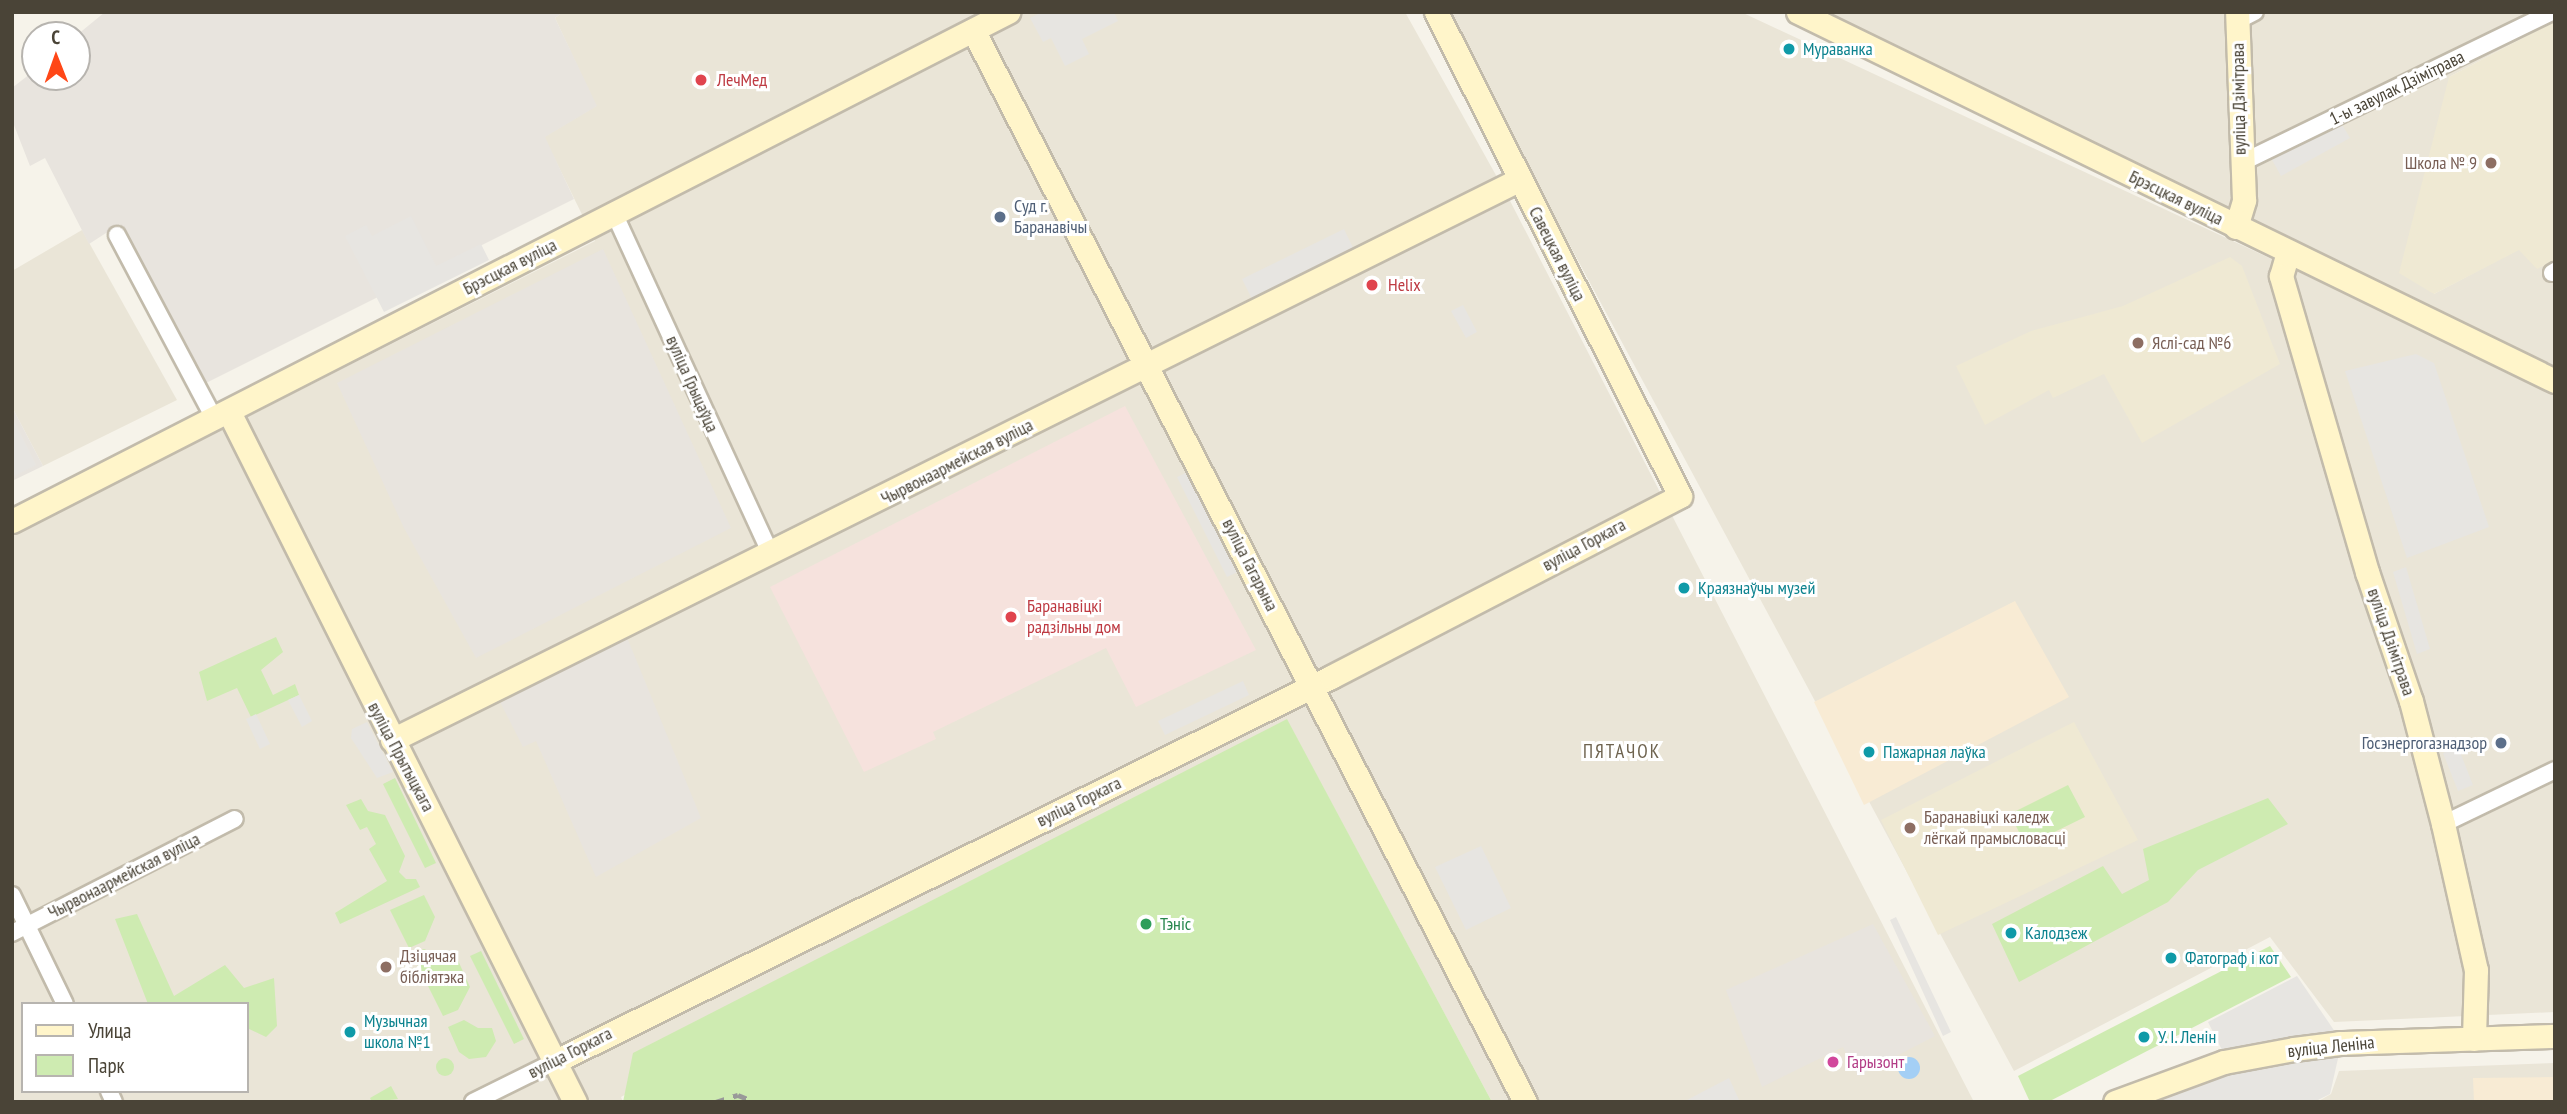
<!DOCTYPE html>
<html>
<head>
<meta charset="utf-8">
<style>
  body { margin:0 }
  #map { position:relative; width:2567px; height:1114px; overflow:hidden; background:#f6f3ea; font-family:"PT Sans Narrow",sans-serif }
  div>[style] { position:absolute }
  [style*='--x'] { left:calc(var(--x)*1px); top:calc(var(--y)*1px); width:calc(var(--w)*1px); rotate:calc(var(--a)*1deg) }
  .residential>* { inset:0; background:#eae5d7 }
  .commercial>* { inset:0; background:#f8ebd4 }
  .industrial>* { inset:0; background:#e8e4de }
  .education>* { inset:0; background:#efe9d3 }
  .medical>* { inset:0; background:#f6e2dd }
  .green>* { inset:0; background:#ceebb1 }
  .round { border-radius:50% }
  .parking>* { inset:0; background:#e7e5e1 }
  .water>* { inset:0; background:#a4cff5 }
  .roads { filter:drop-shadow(2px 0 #c2bbab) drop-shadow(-2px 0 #c2bbab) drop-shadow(0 2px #c2bbab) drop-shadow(0 -2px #c2bbab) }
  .street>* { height:16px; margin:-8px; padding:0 8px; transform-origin:8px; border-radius:8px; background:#fff }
  .secondary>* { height:23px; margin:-11.5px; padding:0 11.5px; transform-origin:11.5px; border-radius:11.5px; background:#fff5ca }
  .rail>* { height:5px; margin-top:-2.5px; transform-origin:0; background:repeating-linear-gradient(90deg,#999 0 9px,transparent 0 18px) }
  .dots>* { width:19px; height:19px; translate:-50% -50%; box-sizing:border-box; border:4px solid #fff; border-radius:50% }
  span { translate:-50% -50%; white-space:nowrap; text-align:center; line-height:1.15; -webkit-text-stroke:6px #fff; paint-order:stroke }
  .culture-label { font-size:18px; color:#0d838f }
  .left { translate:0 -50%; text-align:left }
  .health-label { font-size:18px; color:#be3a42 }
  .street-label { font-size:18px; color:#4a4437 }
  .education-label { font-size:18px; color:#785e54 }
  .right { translate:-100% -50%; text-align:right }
  .service-label { font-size:18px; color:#4e5e75 }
  .leisure-label { font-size:18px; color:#27864d }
  .hotel-label { font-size:18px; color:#b23c85 }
  .neighbourhood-label { font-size:19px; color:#6e634e; letter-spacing:2px }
  .frame { position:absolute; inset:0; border:14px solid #4a4437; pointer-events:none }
  .legend { position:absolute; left:21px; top:1002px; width:228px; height:91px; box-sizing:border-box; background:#fff; border:2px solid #b7b4af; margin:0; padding:9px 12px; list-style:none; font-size:21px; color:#4a4437 }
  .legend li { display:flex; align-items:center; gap:14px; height:35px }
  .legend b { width:35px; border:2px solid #b7b4af }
  .north { position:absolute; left:21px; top:21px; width:70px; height:70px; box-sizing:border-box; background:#fff; border:2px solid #b7b4af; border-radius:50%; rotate:359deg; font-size:19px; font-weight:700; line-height:28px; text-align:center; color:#4a4437 }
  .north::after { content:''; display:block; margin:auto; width:24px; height:32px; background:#ff4717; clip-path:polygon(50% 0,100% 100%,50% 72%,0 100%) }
</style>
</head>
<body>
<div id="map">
  <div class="residential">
    <i style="clip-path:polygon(evenodd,563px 12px,1405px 12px,1507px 195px,1974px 1102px,1492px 1102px,1287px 720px,621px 1097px,623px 1102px,12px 1102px,12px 536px,595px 241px,544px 137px,596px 106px,555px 18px,563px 12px,23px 1004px,247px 1004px,247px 1091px,23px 1091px,23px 1004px)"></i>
    <i style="clip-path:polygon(1457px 12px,1741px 12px,2555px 391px,2555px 1012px,2334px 1022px,2270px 937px,2014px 1071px,1447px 17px)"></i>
    <i style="clip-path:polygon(1828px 12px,2555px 12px,2555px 21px,2449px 77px,2434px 294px,2519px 249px,2537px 268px,2555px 260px,2555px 368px)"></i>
    <i style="clip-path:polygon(82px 230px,177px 400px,43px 466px,12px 407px,12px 271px)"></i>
    <i style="clip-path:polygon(2555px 1063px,2555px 1102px,2317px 1102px,2331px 1094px,2339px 1071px)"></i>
  </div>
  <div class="commercial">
    <i style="clip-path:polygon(2015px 601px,2069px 697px,1864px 805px,1814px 702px)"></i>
    <i style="clip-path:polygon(2555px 1077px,2555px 1102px,2474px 1102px,2473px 1078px)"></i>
  </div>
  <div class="industrial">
    <i style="clip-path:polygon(105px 12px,563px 12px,555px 18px,597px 106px,545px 137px,574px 199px,202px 385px,120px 224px,89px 244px,45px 158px,30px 166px,12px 120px,12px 88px,35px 70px,35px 77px,77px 77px,77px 35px)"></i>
    <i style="clip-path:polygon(603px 249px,731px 528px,476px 658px,404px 528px,337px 383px)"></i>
    <i style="clip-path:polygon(12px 407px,43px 466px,12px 481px)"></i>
    <i style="clip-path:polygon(626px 635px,701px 818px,596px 877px,536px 741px,523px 747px,498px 698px)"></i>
    <i style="clip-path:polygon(1873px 924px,1935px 1036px,1858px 1076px,1843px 1047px,1762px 1087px,1726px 990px)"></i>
  </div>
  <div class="education">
    <i style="clip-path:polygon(2555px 21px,2555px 260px,2537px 269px,2519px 250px,2434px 294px,2399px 273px,2449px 77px)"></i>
    <i style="clip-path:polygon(2230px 257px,2242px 266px,2280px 364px,2142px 443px,2104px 374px,2053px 398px,2049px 390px,1985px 425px,1956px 366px,2031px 331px,2123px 306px)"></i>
    <i style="clip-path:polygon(2074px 722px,2138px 840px,1938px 935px,1881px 820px)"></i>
  </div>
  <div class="medical">
    <i style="clip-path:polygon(1125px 406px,1256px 650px,1136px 707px,1106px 648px,933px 732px,936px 739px,864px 772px,770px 587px)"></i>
  </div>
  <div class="green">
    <i style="clip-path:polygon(276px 637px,283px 652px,261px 670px,273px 695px,295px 684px,299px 695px,251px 717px,237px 688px,207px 701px,199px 672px)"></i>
    <i style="clip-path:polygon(1287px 719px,1492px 1102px,623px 1102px,633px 1053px)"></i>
    <i style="clip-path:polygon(395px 778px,436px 863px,425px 868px,383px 784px)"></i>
    <i style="clip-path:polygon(2068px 785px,2085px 817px,2026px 846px,2010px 814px)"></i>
    <i style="clip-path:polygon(2268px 798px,2288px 824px,2198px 870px,2168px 902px,2019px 982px,1992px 924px,2103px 866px,2122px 894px,2149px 880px,2143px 849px)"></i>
    <i style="clip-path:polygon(361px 799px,368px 811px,385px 815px,405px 856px,399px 872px,406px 879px,416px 879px,420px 887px,340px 924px,335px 913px,387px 881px,369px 849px,376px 844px,367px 827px,360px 830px,346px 805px)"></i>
    <i style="clip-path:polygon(424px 895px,435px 917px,425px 941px,409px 948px,390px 910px)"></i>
    <i style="clip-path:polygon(137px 914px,174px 996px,225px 965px,244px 988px,274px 978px,277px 1026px,266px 1037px,247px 1028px,247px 1004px,148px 1004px,115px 919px)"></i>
    <i style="clip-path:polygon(2270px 946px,2291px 977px,2048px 1102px,2030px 1102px,2018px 1076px)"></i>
    <i style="clip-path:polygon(424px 949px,445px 958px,456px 956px,470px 987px,458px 1010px,443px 1016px,412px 954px)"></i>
    <i style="clip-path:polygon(481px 951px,524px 1039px,514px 1044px,470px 956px)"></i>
    <i style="clip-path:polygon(464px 1020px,478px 1028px,492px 1028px,496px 1041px,486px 1057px,469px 1059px,459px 1052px,448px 1027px)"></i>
    <i class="round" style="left:436px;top:1058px;width:18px;height:18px"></i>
    <i style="clip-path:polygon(391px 1086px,398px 1099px,372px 1102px,370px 1098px)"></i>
  </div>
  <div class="parking">
    <i style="clip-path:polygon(1042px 12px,1114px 12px,1118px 21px,1082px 39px,1089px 54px,1065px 66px,1051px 38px,1043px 42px,1030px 18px)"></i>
    <i style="clip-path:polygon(2340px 121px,2350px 138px,2281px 176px,2271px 158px)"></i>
    <i style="clip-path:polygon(411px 216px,436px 266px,481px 244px,489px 260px,384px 312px,345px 236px,366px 225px,372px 236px)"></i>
    <i style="clip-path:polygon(1344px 229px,1356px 254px,1254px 303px,1242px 279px)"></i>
    <i style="clip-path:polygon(1463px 305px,1477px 332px,1466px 338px,1451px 311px)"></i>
    <i style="clip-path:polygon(2416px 354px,2434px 363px,2489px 527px,2407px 558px,2345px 371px)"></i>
    <i style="clip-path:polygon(12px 417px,36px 465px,12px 477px)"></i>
    <i style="clip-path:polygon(1192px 470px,1242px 570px,1227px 577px,1177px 477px)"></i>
    <i style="clip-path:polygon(2406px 567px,2430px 649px,2417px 654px,2393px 572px)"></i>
    <i style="clip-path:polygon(1243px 681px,1249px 695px,1165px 735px,1158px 721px)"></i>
    <i style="clip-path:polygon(299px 695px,312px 721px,302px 727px,288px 700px)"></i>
    <i style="clip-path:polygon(256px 714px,270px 744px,260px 749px,246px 719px)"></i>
    <i style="clip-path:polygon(367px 722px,393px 772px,377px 778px,351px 738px,352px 729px)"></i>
    <i style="clip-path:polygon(2458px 747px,2473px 785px,2458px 791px,2443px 753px)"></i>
    <i style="clip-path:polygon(1481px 846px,1511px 908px,1466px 930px,1435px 867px)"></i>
    <i style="clip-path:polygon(1896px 917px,1951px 1032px,1943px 1036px,1890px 920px)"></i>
    <i style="clip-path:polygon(2297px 976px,2342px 1042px,2227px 1060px,2208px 1022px)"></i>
    <i style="clip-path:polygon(2341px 1045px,2330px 1094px,2314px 1102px,2150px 1102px,2172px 1080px)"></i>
    <i style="clip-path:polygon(1729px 1078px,1740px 1102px,1688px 1102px,1687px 1100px)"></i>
  </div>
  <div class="water">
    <i class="round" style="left:1898px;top:1057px;width:22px;height:22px"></i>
  </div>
  <div class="roads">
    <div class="street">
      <i style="--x:2237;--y:21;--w:20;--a:-27"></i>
      <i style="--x:2241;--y:163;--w:346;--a:-25.9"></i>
      <i style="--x:614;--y:213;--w:376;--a:65.3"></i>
      <i style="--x:117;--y:235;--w:207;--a:62.1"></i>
      <i style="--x:2552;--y:273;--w:4;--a:-34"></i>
      <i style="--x:2443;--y:824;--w:124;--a:-25.7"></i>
      <i style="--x:12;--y:895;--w:121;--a:64.1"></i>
      <i style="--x:12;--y:933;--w:250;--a:-27.1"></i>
      <i style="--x:109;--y:1091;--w:12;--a:66"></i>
      <i style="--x:473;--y:1102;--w:93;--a:-26.3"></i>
    </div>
    <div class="secondary">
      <i style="--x:1798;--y:12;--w:842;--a:25.99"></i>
      <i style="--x:973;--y:30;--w:1206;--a:62.75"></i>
      <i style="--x:2236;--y:227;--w:28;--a:-73"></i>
      <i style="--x:2244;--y:200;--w:188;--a:-92.1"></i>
      <i style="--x:2288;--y:252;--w:25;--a:106"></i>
      <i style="--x:2281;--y:276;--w:308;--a:73.8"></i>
      <i style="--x:2367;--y:572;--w:136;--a:71.2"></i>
      <i style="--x:2411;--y:701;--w:127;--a:75.4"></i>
      <i style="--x:2443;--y:824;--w:150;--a:77.3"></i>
      <i style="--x:2476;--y:970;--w:69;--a:91.7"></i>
      <i style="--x:229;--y:412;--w:772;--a:63.37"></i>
      <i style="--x:12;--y:521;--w:1119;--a:-27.07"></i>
      <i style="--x:392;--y:740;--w:1260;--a:-26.44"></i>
      <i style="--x:556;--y:1061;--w:865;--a:-26.36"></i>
      <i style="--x:1331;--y:677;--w:393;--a:-27.4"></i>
      <i style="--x:1680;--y:496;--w:542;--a:-116.75"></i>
      <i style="--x:2115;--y:1102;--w:116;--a:-20.2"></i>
      <i style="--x:2224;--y:1062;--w:71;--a:-10.5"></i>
      <i style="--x:2294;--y:1049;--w:46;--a:-7.4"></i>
      <i style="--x:2340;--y:1043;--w:215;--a:-1.9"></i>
    </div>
  </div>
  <div class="rail">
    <i style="--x:716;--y:1102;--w:23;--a:-18"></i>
    <i style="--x:738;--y:1095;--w:18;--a:22"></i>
  </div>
  <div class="dots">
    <i style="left:1789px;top:49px;background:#0f9aa8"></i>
    <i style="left:701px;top:80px;background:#e0444e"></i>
    <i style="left:2491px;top:163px;background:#8d6e63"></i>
    <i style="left:1000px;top:217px;background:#5c6f8a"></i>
    <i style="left:1372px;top:285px;background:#e0444e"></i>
    <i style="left:2138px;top:343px;background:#8d6e63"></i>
    <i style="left:1684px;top:588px;background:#0f9aa8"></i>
    <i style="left:1011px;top:617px;background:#e0444e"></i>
    <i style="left:2501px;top:743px;background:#5c6f8a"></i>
    <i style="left:1869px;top:752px;background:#0f9aa8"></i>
    <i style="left:1910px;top:828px;background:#8d6e63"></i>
    <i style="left:1146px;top:924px;background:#2e9e5b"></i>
    <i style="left:2011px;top:933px;background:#0f9aa8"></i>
    <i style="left:2171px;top:958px;background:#0f9aa8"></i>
    <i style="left:386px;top:967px;background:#8d6e63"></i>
    <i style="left:350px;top:1032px;background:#0f9aa8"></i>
    <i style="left:2144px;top:1037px;background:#0f9aa8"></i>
    <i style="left:1833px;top:1062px;background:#d1479c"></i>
  </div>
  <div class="culture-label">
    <span class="left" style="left:1803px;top:49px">Мураванка</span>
    <span class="left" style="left:1698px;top:588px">Краязнаўчы музей</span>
    <span class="left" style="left:1883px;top:752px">Пажарная лаўка</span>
    <span class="left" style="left:2025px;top:933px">Калодзеж</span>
    <span class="left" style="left:2185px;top:958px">Фатограф і кот</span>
    <span class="left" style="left:364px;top:1032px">Музычная<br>школа №1</span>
    <span class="left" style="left:2158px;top:1037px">У. І. Ленін</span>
  </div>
  <div class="health-label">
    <span class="left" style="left:717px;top:80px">ЛечМед</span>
    <span class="left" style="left:1388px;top:285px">Helix</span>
    <span class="left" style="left:1027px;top:617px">Баранавіцкі<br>радзільны дом</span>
  </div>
  <div class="street-label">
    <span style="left:2397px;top:88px;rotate:-26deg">1-ы завулак Дзімітрава</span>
    <span style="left:2239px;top:99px;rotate:-91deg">вуліца Дзімітрава</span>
    <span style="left:2176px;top:198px;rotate:26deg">Брэсцкая вуліца</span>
    <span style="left:1557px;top:254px;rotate:63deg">Савецкая вуліца</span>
    <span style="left:510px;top:267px;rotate:-27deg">Брэсцкая вуліца</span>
    <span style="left:692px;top:384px;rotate:66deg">вуліца Грыцаўца</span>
    <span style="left:957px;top:462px;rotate:-27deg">Чырвонаармейская вуліца</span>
    <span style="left:1584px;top:545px;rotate:-28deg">вуліца Горкага</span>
    <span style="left:1250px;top:565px;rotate:63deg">вуліца Гагарына</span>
    <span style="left:2391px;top:642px;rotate:71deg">вуліца Дзімітрава</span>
    <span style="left:401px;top:757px;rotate:62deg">вуліца Прытыцкага</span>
    <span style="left:1079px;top:802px;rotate:-26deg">вуліца Горкага</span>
    <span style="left:124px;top:876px;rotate:-27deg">Чырвонаармейская вуліца</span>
    <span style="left:2331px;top:1047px;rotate:-6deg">вуліца Леніна</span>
    <span style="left:570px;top:1053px;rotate:-27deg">вуліца Горкага</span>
  </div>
  <div class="education-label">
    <span class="right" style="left:2477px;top:163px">Школа № 9</span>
    <span class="left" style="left:2152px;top:343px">Яслі-сад №6</span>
    <span class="left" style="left:1924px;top:828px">Баранавіцкі каледж<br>лёгкай прамысловасці</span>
    <span class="left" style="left:400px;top:967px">Дзіцячая<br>бібліятэка</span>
  </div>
  <div class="service-label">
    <span class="left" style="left:1014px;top:217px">Суд г.<br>Баранавічы</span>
    <span class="right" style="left:2487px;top:743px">Госэнергогазнадзор</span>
  </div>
  <div class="leisure-label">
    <span class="left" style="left:1160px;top:924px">Тэніс</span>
  </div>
  <div class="hotel-label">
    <span class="left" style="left:1847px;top:1062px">Гарызонт</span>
  </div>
  <div class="neighbourhood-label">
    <span style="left:1622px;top:752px">ПЯТАЧОК</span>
  </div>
  <div class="frame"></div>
  <ul class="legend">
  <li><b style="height:9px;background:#fff5ca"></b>Улица</li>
  <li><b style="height:19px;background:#ceebb1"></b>Парк</li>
  </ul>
  <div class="north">С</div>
</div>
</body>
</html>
